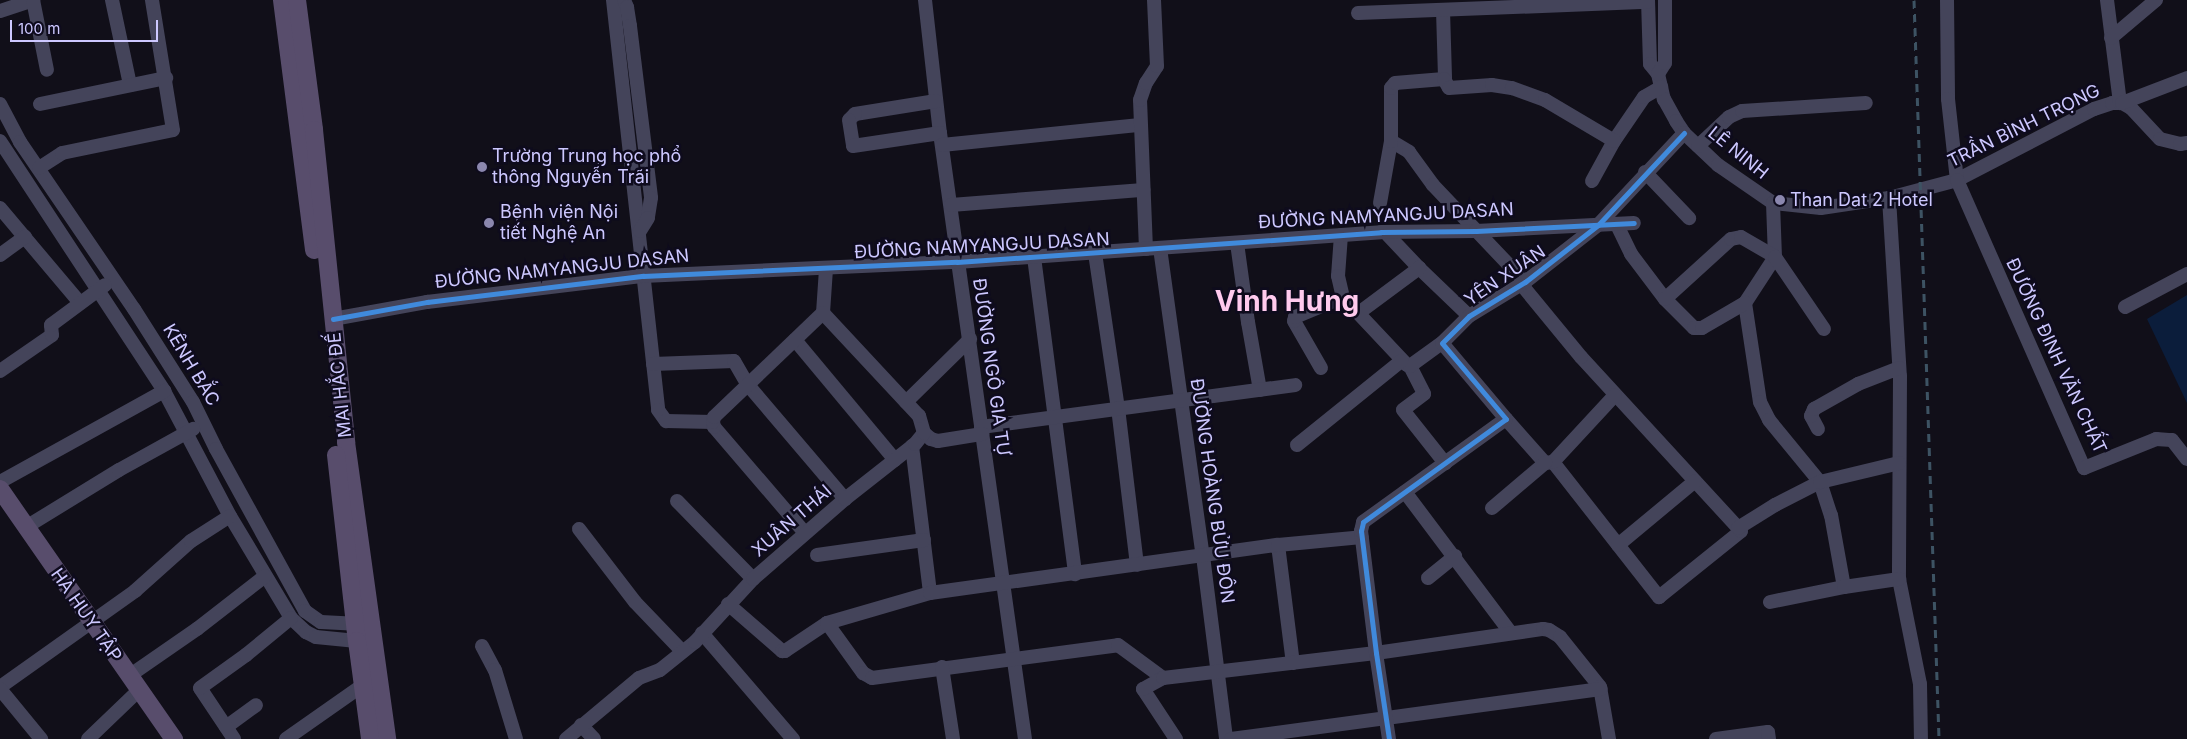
<!DOCTYPE html>
<html>
<head>
<meta charset="utf-8">
<style>
  body { margin:0 }
  #map { position:relative; width:2187px; height:739px; overflow:hidden; background:#110f19; font-family:Inter,sans-serif }
  div>[style] { position:absolute }
  [style*='--x'] { left:calc(var(--x)*1px); top:calc(var(--y)*1px); width:calc(var(--w)*1px); rotate:calc(var(--a)*1deg) }
  .water>* { inset:0; background:#0b1d3b }
  .minor>* { height:14px; margin:-7px; padding:0 7px; transform-origin:7px; border-radius:7px; background:#44445a }
  .major>* { height:18px; margin:-9px; padding:0 9px; transform-origin:9px; border-radius:9px; background:#584d6c }
  .rail>* { height:3px; margin-top:-1.5px; transform-origin:0; background:repeating-linear-gradient(90deg,#3d5363 0 8px,transparent 0 14px) }
  .cycleway>* { height:5px; margin:-2.5px; padding:0 2.5px; transform-origin:2.5px; border-radius:2.5px; background:#408adc }
  .dots>* { width:14px; height:14px; translate:-50% -50%; box-sizing:border-box; border:2px solid #0e0b1d; border-radius:50% }
  span { translate:-50% -50%; white-space:nowrap; text-align:center; line-height:1.15; -webkit-text-stroke:5px #0e0b1d; paint-order:stroke }
  .street-label { font-size:18px; color:#cdc8ff }
  .poi-label { font-size:18px; color:#cdc8ff }
  .left { translate:0 -50%; text-align:left }
  .town-label { font-size:28px; color:#ffcaed; font-weight:700 }
  .scale { position:absolute; left:10px; top:20px; width:148px; height:22px; box-sizing:border-box; border:2px solid #cdc8ff; border-top:0; padding-left:6px; font-size:15px; line-height:18px; white-space:nowrap; color:#cdc8ff; -webkit-text-stroke:4px #0e0b1d; paint-order:stroke }
</style>
</head>
<body>
<div id="map">
  <div class="water">
    <i style="clip-path:polygon(2187px 295px,2187px 403px,2147px 319px)"></i>
  </div>
  <div class="minor">
    <i style="--x:112;--y:0;--w:87;--a:78"></i>
    <i style="--x:613;--y:0;--w:412;--a:83.7"></i>
    <i style="--x:658;--y:410;--w:14;--a:54"></i>
    <i style="--x:666;--y:421;--w:47;--a:1.2"></i>
    <i style="--x:624;--y:0;--w:8;--a:67"></i>
    <i style="--x:627;--y:7;--w:19;--a:81"></i>
    <i style="--x:630;--y:26;--w:173;--a:83"></i>
    <i style="--x:651;--y:198;--w:20;--a:99"></i>
    <i style="--x:648;--y:218;--w:15;--a:122"></i>
    <i style="--x:925;--y:0;--w:134;--a:83.6"></i>
    <i style="--x:940;--y:133;--w:612;--a:82.02"></i>
    <i style="--x:1648;--y:0;--w:64;--a:88.2"></i>
    <i style="--x:1650;--y:64;--w:13;--a:51"></i>
    <i style="--x:1658;--y:74;--w:26;--a:77"></i>
    <i style="--x:1664;--y:99;--w:25;--a:61"></i>
    <i style="--x:1676;--y:121;--w:14;--a:56"></i>
    <i style="--x:1684;--y:133;--w:47;--a:43.3"></i>
    <i style="--x:1718;--y:165;--w:67;--a:34.6"></i>
    <i style="--x:1773;--y:203;--w:48;--a:5.9"></i>
    <i style="--x:1821;--y:208;--w:69;--a:-8.4"></i>
    <i style="--x:1889;--y:198;--w:70;--a:-14.8"></i>
    <i style="--x:1957;--y:180;--w:154;--a:-27.4"></i>
    <i style="--x:2094;--y:109;--w:19;--a:-18"></i>
    <i style="--x:2112;--y:103;--w:10;--a:0"></i>
    <i style="--x:2122;--y:103;--w:10;--a:29"></i>
    <i style="--x:2131;--y:108;--w:42;--a:46.9"></i>
    <i style="--x:2160;--y:139;--w:21;--a:14"></i>
    <i style="--x:2180;--y:144;--w:7;--a:-8"></i>
    <i style="--x:1947;--y:0;--w:99;--a:89.4"></i>
    <i style="--x:1948;--y:99;--w:81;--a:83.7"></i>
    <i style="--x:1957;--y:180;--w:315;--a:66.2"></i>
    <i style="--x:2084;--y:468;--w:78;--a:-21.9"></i>
    <i style="--x:2156;--y:439;--w:16;--a:4"></i>
    <i style="--x:2172;--y:440;--w:24;--a:52"></i>
    <i style="--x:2107;--y:0;--w:104;--a:82.8"></i>
    <i style="--x:1443;--y:10;--w:69;--a:88.3"></i>
    <i style="--x:0;--y:11;--w:35;--a:-18"></i>
    <i style="--x:33;--y:0;--w:71;--a:78.7"></i>
    <i style="--x:1358;--y:13;--w:290;--a:-2.2"></i>
    <i style="--x:2111;--y:38;--w:59;--a:-40.2"></i>
    <i style="--x:1658;--y:74;--w:13;--a:-58"></i>
    <i style="--x:1665;--y:63;--w:63;--a:-90"></i>
    <i style="--x:936;--y:101;--w:82;--a:170.9"></i>
    <i style="--x:855;--y:114;--w:8;--a:135"></i>
    <i style="--x:849;--y:120;--w:26;--a:81"></i>
    <i style="--x:853;--y:146;--w:88;--a:-8.5"></i>
    <i style="--x:2122;--y:103;--w:70;--a:-21"></i>
    <i style="--x:0;--y:104;--w:43;--a:62.2"></i>
    <i style="--x:20;--y:142;--w:202;--a:55.7"></i>
    <i style="--x:134;--y:309;--w:110;--a:57.6"></i>
    <i style="--x:193;--y:402;--w:52;--a:63.9"></i>
    <i style="--x:216;--y:449;--w:185;--a:61.2"></i>
    <i style="--x:305;--y:611;--w:19;--a:35"></i>
    <i style="--x:321;--y:622;--w:34;--a:3"></i>
    <i style="--x:40;--y:104;--w:129;--a:-11.7"></i>
    <i style="--x:0;--y:141;--w:299;--a:56.7"></i>
    <i style="--x:164;--y:391;--w:141;--a:62.2"></i>
    <i style="--x:230;--y:516;--w:119;--a:59.1"></i>
    <i style="--x:291;--y:618;--w:21;--a:43"></i>
    <i style="--x:306;--y:632;--w:11;--a:27"></i>
    <i style="--x:316;--y:637;--w:41;--a:5.6"></i>
    <i style="--x:1391;--y:141;--w:21;--a:31"></i>
    <i style="--x:1409;--y:152;--w:41;--a:54"></i>
    <i style="--x:1433;--y:185;--w:134;--a:46.5"></i>
    <i style="--x:942;--y:145;--w:199;--a:-5.8"></i>
    <i style="--x:1698;--y:146;--w:42;--a:-43.1"></i>
    <i style="--x:1729;--y:117;--w:14;--a:-25"></i>
    <i style="--x:1742;--y:111;--w:124;--a:-3.7"></i>
    <i style="--x:39;--y:168;--w:27;--a:-33"></i>
    <i style="--x:62;--y:153;--w:113;--a:-11.7"></i>
    <i style="--x:173;--y:130;--w:132;--a:-99.2"></i>
    <i style="--x:1645;--y:172;--w:64;--a:46.3"></i>
    <i style="--x:1592;--y:181;--w:46;--a:-61.2"></i>
    <i style="--x:1614;--y:141;--w:53;--a:-55.7"></i>
    <i style="--x:1644;--y:97;--w:20;--a:-30"></i>
    <i style="--x:1889;--y:198;--w:178;--a:86.5"></i>
    <i style="--x:1900;--y:376;--w:203;--a:90.3"></i>
    <i style="--x:1899;--y:579;--w:107;--a:78.7"></i>
    <i style="--x:1920;--y:684;--w:55;--a:89"></i>
    <i style="--x:1380;--y:203;--w:63;--a:-79.9"></i>
    <i style="--x:1391;--y:141;--w:53;--a:-90"></i>
    <i style="--x:1391;--y:88;--w:6;--a:-51"></i>
    <i style="--x:1395;--y:83;--w:49;--a:-4.7"></i>
    <i style="--x:1444;--y:79;--w:10;--a:61"></i>
    <i style="--x:1449;--y:88;--w:43;--a:-4"></i>
    <i style="--x:1492;--y:85;--w:20;--a:9"></i>
    <i style="--x:1512;--y:88;--w:35;--a:20"></i>
    <i style="--x:1545;--y:100;--w:80;--a:30.7"></i>
    <i style="--x:1773;--y:203;--w:54;--a:87.9"></i>
    <i style="--x:1775;--y:257;--w:55;--a:123.1"></i>
    <i style="--x:1745;--y:303;--w:100;--a:81.4"></i>
    <i style="--x:1760;--y:402;--w:20;--a:63"></i>
    <i style="--x:1769;--y:420;--w:80;--a:50.6"></i>
    <i style="--x:1820;--y:482;--w:35;--a:72"></i>
    <i style="--x:1831;--y:515;--w:73;--a:79.8"></i>
    <i style="--x:951;--y:205;--w:193;--a:-4.5"></i>
    <i style="--x:0;--y:208;--w:124;--a:49.9"></i>
    <i style="--x:1617;--y:225;--w:32;--a:64"></i>
    <i style="--x:1631;--y:254;--w:56;--a:52.9"></i>
    <i style="--x:1665;--y:299;--w:41;--a:45"></i>
    <i style="--x:1694;--y:328;--w:8;--a:0"></i>
    <i style="--x:1702;--y:328;--w:50;--a:-30.2"></i>
    <i style="--x:1385;--y:232;--w:50;--a:46.6"></i>
    <i style="--x:1419;--y:268;--w:69;--a:43.8"></i>
    <i style="--x:1341;--y:235;--w:41;--a:94.2"></i>
    <i style="--x:1338;--y:276;--w:22;--a:77"></i>
    <i style="--x:1237;--y:243;--w:80;--a:82.1"></i>
    <i style="--x:1248;--y:322;--w:69;--a:80"></i>
    <i style="--x:1160;--y:248;--w:311;--a:82.1"></i>
    <i style="--x:1203;--y:556;--w:184;--a:82.8"></i>
    <i style="--x:1146;--y:249;--w:149;--a:-92.3"></i>
    <i style="--x:1140;--y:100;--w:18;--a:-71"></i>
    <i style="--x:1146;--y:83;--w:20;--a:-57"></i>
    <i style="--x:1157;--y:66;--w:66;--a:-92.6"></i>
    <i style="--x:1095;--y:253;--w:157;--a:81.6"></i>
    <i style="--x:1118;--y:408;--w:158;--a:83.1"></i>
    <i style="--x:0;--y:255;--w:31;--a:-36"></i>
    <i style="--x:1034;--y:257;--w:320;--a:82.6"></i>
    <i style="--x:1665;--y:299;--w:89;--a:-42.3"></i>
    <i style="--x:1731;--y:239;--w:10;--a:-11"></i>
    <i style="--x:1741;--y:237;--w:39;--a:30"></i>
    <i style="--x:1775;--y:257;--w:87;--a:55.8"></i>
    <i style="--x:2125;--y:307;--w:70;--a:-28"></i>
    <i style="--x:1360;--y:312;--w:74;--a:-36.7"></i>
    <i style="--x:333;--y:319;--w:96;--a:-10.3"></i>
    <i style="--x:427;--y:302;--w:218;--a:-6.9"></i>
    <i style="--x:643;--y:276;--w:314;--a:-2.6"></i>
    <i style="--x:957;--y:262;--w:425;--a:-4"></i>
    <i style="--x:1381;--y:232;--w:95;--a:-0.6"></i>
    <i style="--x:1476;--y:231;--w:158;--a:-2.9"></i>
    <i style="--x:795;--y:340;--w:156;--a:50.2"></i>
    <i style="--x:653;--y:364;--w:81;--a:-2.1"></i>
    <i style="--x:734;--y:361;--w:28;--a:60"></i>
    <i style="--x:748;--y:385;--w:150;--a:49.6"></i>
    <i style="--x:1410;--y:366;--w:31;--a:63"></i>
    <i style="--x:1424;--y:394;--w:26;--a:143"></i>
    <i style="--x:1403;--y:410;--w:68;--a:51.6"></i>
    <i style="--x:1321;--y:368;--w:54;--a:-119.9"></i>
    <i style="--x:1294;--y:321;--w:4;--a:-76"></i>
    <i style="--x:1295;--y:317;--w:52;--a:-22.6"></i>
    <i style="--x:1343;--y:297;--w:93;--a:46.7"></i>
    <i style="--x:1407;--y:365;--w:3;--a:18"></i>
    <i style="--x:1410;--y:366;--w:39;--a:-36"></i>
    <i style="--x:0;--y:371;--w:63;--a:-34.7"></i>
    <i style="--x:52;--y:335;--w:10;--a:-96"></i>
    <i style="--x:51;--y:325;--w:67;--a:-36.5"></i>
    <i style="--x:906;--y:402;--w:90;--a:-44.5"></i>
    <i style="--x:1506;--y:419;--w:59;--a:48.4"></i>
    <i style="--x:1545;--y:463;--w:8;--a:-7"></i>
    <i style="--x:1553;--y:462;--w:172;--a:51.9"></i>
    <i style="--x:1659;--y:597;--w:105;--a:-38.8"></i>
    <i style="--x:1741;--y:531;--w:236;--a:-132.6"></i>
    <i style="--x:1581;--y:357;--w:94;--a:-129.4"></i>
    <i style="--x:981;--y:427;--w:317;--a:-7.6"></i>
    <i style="--x:1818;--y:429;--w:15;--a:-118"></i>
    <i style="--x:1811;--y:416;--w:8;--a:-67"></i>
    <i style="--x:1814;--y:409;--w:51;--a:-29.6"></i>
    <i style="--x:1858;--y:384;--w:44;--a:-21.3"></i>
    <i style="--x:924;--y:433;--w:9;--a:41"></i>
    <i style="--x:931;--y:439;--w:7;--a:16"></i>
    <i style="--x:938;--y:441;--w:45;--a:-9"></i>
    <i style="--x:1297;--y:445;--w:134;--a:-38.9"></i>
    <i style="--x:912;--y:446;--w:148;--a:83"></i>
    <i style="--x:1553;--y:462;--w:91;--a:-47.2"></i>
    <i style="--x:0;--y:482;--w:188;--a:-29"></i>
    <i style="--x:1405;--y:492;--w:176;--a:53.1"></i>
    <i style="--x:677;--y:501;--w:109;--a:45.7"></i>
    <i style="--x:1492;--y:508;--w:70;--a:-40.3"></i>
    <i style="--x:26;--y:527;--w:109;--a:-31.5"></i>
    <i style="--x:119;--y:470;--w:85;--a:-29"></i>
    <i style="--x:1738;--y:528;--w:44;--a:-31.9"></i>
    <i style="--x:1775;--y:505;--w:51;--a:-27.1"></i>
    <i style="--x:1820;--y:482;--w:81;--a:-13.5"></i>
    <i style="--x:579;--y:529;--w:92;--a:52.5"></i>
    <i style="--x:635;--y:602;--w:68;--a:46.2"></i>
    <i style="--x:805;--y:533;--w:140;--a:-130.6"></i>
    <i style="--x:714;--y:427;--w:5;--a:-101"></i>
    <i style="--x:713;--y:422;--w:5;--a:-79"></i>
    <i style="--x:714;--y:417;--w:151;--a:-43.7"></i>
    <i style="--x:823;--y:313;--w:44;--a:-86.1"></i>
    <i style="--x:1278;--y:545;--w:119;--a:82.8"></i>
    <i style="--x:1618;--y:545;--w:100;--a:-39.7"></i>
    <i style="--x:817;--y:555;--w:108;--a:-8"></i>
    <i style="--x:1428;--y:578;--w:35;--a:-39"></i>
    <i style="--x:1770;--y:602;--w:76;--a:-11.5"></i>
    <i style="--x:1844;--y:587;--w:56;--a:-8.3"></i>
    <i style="--x:728;--y:604;--w:72;--a:41"></i>
    <i style="--x:782;--y:651;--w:3;--a:0"></i>
    <i style="--x:785;--y:651;--w:50;--a:-33.7"></i>
    <i style="--x:827;--y:623;--w:107;--a:-16.2"></i>
    <i style="--x:930;--y:593;--w:351;--a:-7.9"></i>
    <i style="--x:1278;--y:545;--w:84;--a:-5.4"></i>
    <i style="--x:827;--y:623;--w:62;--a:54.2"></i>
    <i style="--x:863;--y:673;--w:10;--a:29"></i>
    <i style="--x:872;--y:678;--w:248;--a:-7.6"></i>
    <i style="--x:1118;--y:645;--w:56;--a:36.3"></i>
    <i style="--x:702;--y:633;--w:140;--a:49.4"></i>
    <i style="--x:482;--y:646;--w:27;--a:62"></i>
    <i style="--x:495;--y:670;--w:72;--a:73.1"></i>
    <i style="--x:942;--y:667;--w:73;--a:81.3"></i>
    <i style="--x:129;--y:676;--w:83;--a:-34.7"></i>
    <i style="--x:197;--y:629;--w:86;--a:-37.9"></i>
    <i style="--x:0;--y:687;--w:166;--a:-35.4"></i>
    <i style="--x:135;--y:591;--w:75;--a:-41.8"></i>
    <i style="--x:191;--y:541;--w:46;--a:-32.7"></i>
    <i style="--x:0;--y:689;--w:65;--a:50.6"></i>
    <i style="--x:581;--y:725;--w:19;--a:47"></i>
    <i style="--x:226;--y:727;--w:37;--a:-36"></i>
    <i style="--x:88;--y:739;--w:69;--a:-43.8"></i>
    <i style="--x:234;--y:739;--w:61;--a:-123.7"></i>
    <i style="--x:200;--y:688;--w:57;--a:-35.7"></i>
    <i style="--x:246;--y:655;--w:58;--a:-39.4"></i>
    <i style="--x:286;--y:739;--w:94;--a:-35"></i>
    <i style="--x:566;--y:739;--w:95;--a:-39.9"></i>
    <i style="--x:639;--y:678;--w:22;--a:-21"></i>
    <i style="--x:660;--y:670;--w:45;--a:-38.7"></i>
    <i style="--x:695;--y:642;--w:86;--a:-47.4"></i>
    <i style="--x:753;--y:579;--w:122;--a:-41"></i>
    <i style="--x:845;--y:499;--w:89;--a:-38.2"></i>
    <i style="--x:915;--y:444;--w:14;--a:-51"></i>
    <i style="--x:924;--y:433;--w:18;--a:-106"></i>
    <i style="--x:919;--y:416;--w:141;--a:-133"></i>
    <i style="--x:1176;--y:739;--w:60;--a:-123.4"></i>
    <i style="--x:1143;--y:689;--w:23;--a:-29"></i>
    <i style="--x:1163;--y:678;--w:214;--a:-6.7"></i>
    <i style="--x:1376;--y:653;--w:169;--a:-8.2"></i>
    <i style="--x:1543;--y:629;--w:6;--a:9"></i>
    <i style="--x:1549;--y:630;--w:13;--a:32"></i>
    <i style="--x:1560;--y:637;--w:64;--a:51.3"></i>
    <i style="--x:1600;--y:687;--w:53;--a:80.2"></i>
    <i style="--x:1231;--y:739;--w:373;--a:-7.7"></i>
    <i style="--x:1389;--y:739;--w:87;--a:-98.6"></i>
    <i style="--x:1376;--y:653;--w:123;--a:-97"></i>
    <i style="--x:1361;--y:531;--w:9;--a:-77"></i>
    <i style="--x:1363;--y:522;--w:176;--a:-35.8"></i>
    <i style="--x:1506;--y:419;--w:99;--a:-130.1"></i>
    <i style="--x:1442;--y:343;--w:38;--a:-45"></i>
    <i style="--x:1469;--y:316;--w:66;--a:-31.3"></i>
    <i style="--x:1525;--y:282;--w:93;--a:-38"></i>
    <i style="--x:1598;--y:225;--w:126;--a:-46.9"></i>
    <i style="--x:1716;--y:739;--w:52;--a:-7.7"></i>
    <i style="--x:1768;--y:732;--w:7;--a:82"></i>
  </div>
  <div class="major">
    <i style="--x:282;--y:0;--w:252;--a:82.7"></i>
    <i style="--x:297;--y:0;--w:131;--a:82.5"></i>
    <i style="--x:314;--y:130;--w:314;--a:84.1"></i>
    <i style="--x:346;--y:442;--w:300;--a:82.1"></i>
    <i style="--x:336;--y:455;--w:187;--a:83.6"></i>
    <i style="--x:357;--y:641;--w:99;--a:82.4"></i>
    <i style="--x:0;--y:489;--w:305;--a:55.2"></i>
  </div>
  <div class="rail">
    <i style="--x:1914;--y:0;--w:739;--a:88.06"></i>
  </div>
  <div class="cycleway">
    <i style="--x:333;--y:319;--w:96;--a:-10.3"></i>
    <i style="--x:427;--y:302;--w:218;--a:-6.9"></i>
    <i style="--x:643;--y:276;--w:314;--a:-2.6"></i>
    <i style="--x:957;--y:262;--w:425;--a:-4"></i>
    <i style="--x:1381;--y:232;--w:95;--a:-0.6"></i>
    <i style="--x:1476;--y:231;--w:158;--a:-2.9"></i>
    <i style="--x:1389;--y:739;--w:87;--a:-98.6"></i>
    <i style="--x:1376;--y:653;--w:123;--a:-97"></i>
    <i style="--x:1361;--y:531;--w:9;--a:-77"></i>
    <i style="--x:1363;--y:522;--w:176;--a:-35.8"></i>
    <i style="--x:1506;--y:419;--w:99;--a:-130.1"></i>
    <i style="--x:1442;--y:343;--w:38;--a:-45"></i>
    <i style="--x:1469;--y:316;--w:66;--a:-31.3"></i>
    <i style="--x:1525;--y:282;--w:93;--a:-38"></i>
    <i style="--x:1598;--y:225;--w:126;--a:-46.9"></i>
  </div>
  <div class="dots">
    <i style="left:482px;top:167px;background:#8b87ae"></i>
    <i style="left:1780px;top:200px;background:#8b87ae"></i>
    <i style="left:489px;top:223px;background:#8b87ae"></i>
  </div>
  <div class="street-label">
    <span style="left:2024px;top:126px;rotate:-26deg">TRẦN BÌNH TRỌNG</span>
    <span style="left:1738px;top:153px;rotate:39deg">LÊ NINH</span>
    <span style="left:1386px;top:216px;rotate:-3deg">ĐƯỜNG NAMYANGJU DASAN</span>
    <span style="left:982px;top:246px;rotate:-3deg">ĐƯỜNG NAMYANGJU DASAN</span>
    <span style="left:562px;top:269px;rotate:-6deg">ĐƯỜNG NAMYANGJU DASAN</span>
    <span style="left:1505px;top:276px;rotate:-34deg">YÊN XUÂN</span>
    <span style="left:2056px;top:356px;rotate:65deg">ĐƯỜNG ĐINH VĂN CHẤT</span>
    <span style="left:191px;top:365px;rotate:59deg">KÊNH BẮC</span>
    <span style="left:991px;top:367px;rotate:82deg">ĐƯỜNG NGÔ GIA TỰ</span>
    <span style="left:340px;top:385px;rotate:-96deg">MAI HẮC ĐẾ</span>
    <span style="left:1212px;top:491px;rotate:82deg">ĐƯỜNG HOÀNG BỬU ĐÔN</span>
    <span style="left:792px;top:521px;rotate:-41deg">XUÂN THÁI</span>
    <span style="left:86px;top:615px;rotate:55deg">HÀ HUY TẬP</span>
  </div>
  <div class="poi-label">
    <span class="left" style="left:492px;top:167px">Trường Trung học phổ<br>thông Nguyễn Trãi</span>
    <span class="left" style="left:1790px;top:200px">Than Dat 2 Hotel</span>
    <span class="left" style="left:500px;top:223px">Bệnh viện Nội<br>tiết Nghệ An</span>
  </div>
  <div class="town-label">
    <span style="left:1287px;top:301px">Vinh Hưng</span>
  </div>
  <div class="scale">100 m</div>
</div>
</body>
</html>
